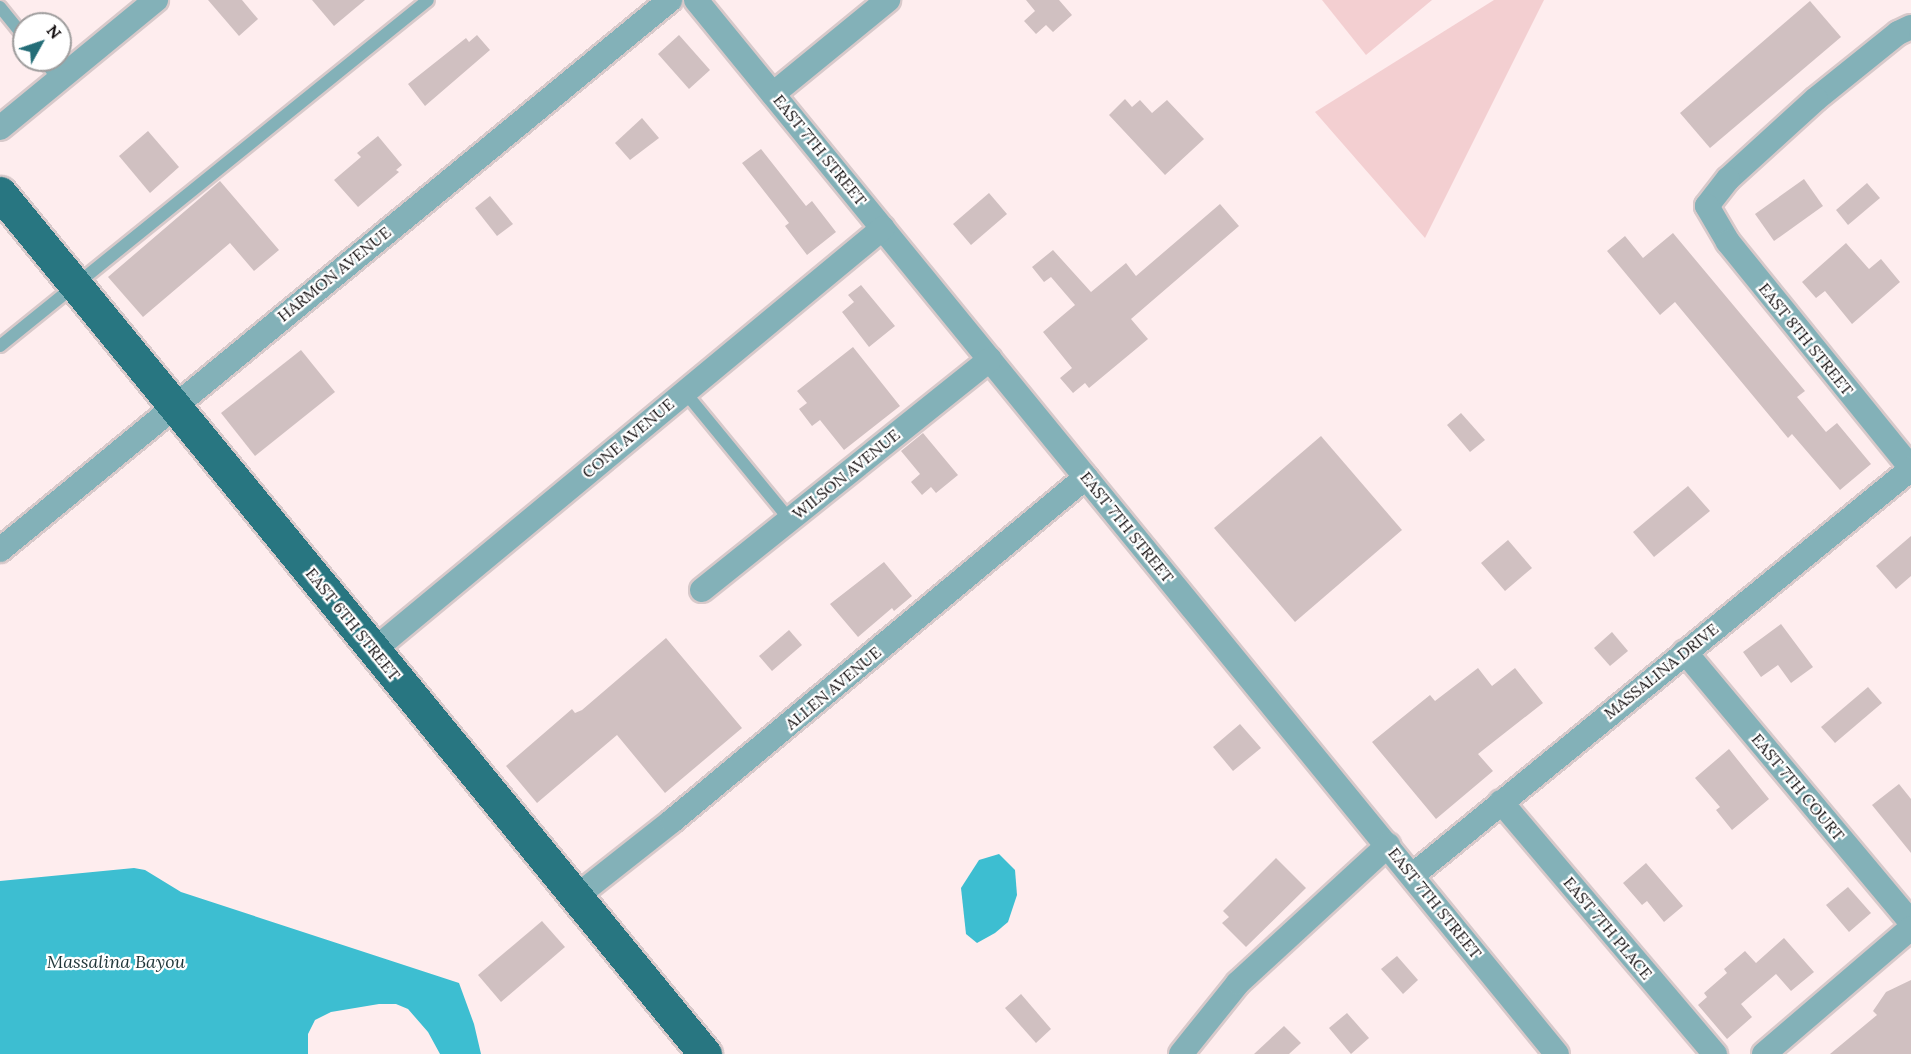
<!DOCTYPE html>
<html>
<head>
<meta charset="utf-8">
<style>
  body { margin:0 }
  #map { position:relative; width:1911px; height:1054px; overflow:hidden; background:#feedee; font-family:Lora,serif }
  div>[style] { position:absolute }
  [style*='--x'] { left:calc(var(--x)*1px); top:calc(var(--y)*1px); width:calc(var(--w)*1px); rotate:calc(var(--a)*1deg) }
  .green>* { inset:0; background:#f3cfd1 }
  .water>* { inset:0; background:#3dbed1 }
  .building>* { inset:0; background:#d0c0c1 }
  .roads { filter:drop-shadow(2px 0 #d8c9ca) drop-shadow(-2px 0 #d8c9ca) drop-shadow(0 2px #d8c9ca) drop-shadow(0 -2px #d8c9ca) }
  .service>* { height:12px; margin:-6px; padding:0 6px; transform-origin:6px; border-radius:6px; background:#83b1b8 }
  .minor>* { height:24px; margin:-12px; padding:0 12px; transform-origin:12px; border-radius:12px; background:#83b1b8 }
  .primary>* { height:33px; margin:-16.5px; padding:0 16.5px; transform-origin:16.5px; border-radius:16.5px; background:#287681 }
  span { translate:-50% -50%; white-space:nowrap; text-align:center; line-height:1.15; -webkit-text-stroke:4.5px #fff; paint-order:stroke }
  .street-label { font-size:16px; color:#0f0a0b }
  .water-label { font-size:18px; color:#1f3538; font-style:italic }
  .north { position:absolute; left:12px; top:12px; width:60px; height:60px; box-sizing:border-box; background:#fff; border:2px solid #9f9d9d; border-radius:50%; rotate:50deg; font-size:16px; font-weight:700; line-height:24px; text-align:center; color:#0f0a0b }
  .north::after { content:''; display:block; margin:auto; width:21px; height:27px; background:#246d77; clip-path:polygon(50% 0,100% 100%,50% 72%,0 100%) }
</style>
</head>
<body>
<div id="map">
  <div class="green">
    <i style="clip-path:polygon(1322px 0,1432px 0,1366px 55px)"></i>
    <i style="clip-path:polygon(1494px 0,1544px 0,1425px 238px,1315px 112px)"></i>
  </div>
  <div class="water">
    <i style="clip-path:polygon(999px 854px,1015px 870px,1017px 895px,1008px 922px,995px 933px,977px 943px,966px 934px,961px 888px,979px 860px)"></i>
    <i style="clip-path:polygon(134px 868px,145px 870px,181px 892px,459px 983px,474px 1024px,481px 1054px,440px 1054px,428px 1032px,408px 1009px,396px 1004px,379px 1004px,331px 1012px,315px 1020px,308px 1034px,308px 1054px,0 1054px,0 881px)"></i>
  </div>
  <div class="building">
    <i style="clip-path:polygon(208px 0,242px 0,258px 19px,239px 36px)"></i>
    <i style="clip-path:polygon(312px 0,365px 0,334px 26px)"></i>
    <i style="clip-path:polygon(1026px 0,1059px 0,1072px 15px,1053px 32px,1046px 25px,1036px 34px,1024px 21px,1035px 11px)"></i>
    <i style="clip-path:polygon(1810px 1px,1841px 37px,1710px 148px,1680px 113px)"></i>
    <i style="clip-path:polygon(477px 35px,490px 50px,425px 106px,408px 84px,466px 38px,469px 42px)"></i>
    <i style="clip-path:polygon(679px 35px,710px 70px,689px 89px,658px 54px)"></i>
    <i style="clip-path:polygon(1125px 99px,1132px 107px,1140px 100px,1152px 113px,1167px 100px,1204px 139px,1165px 175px,1109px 115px)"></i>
    <i style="clip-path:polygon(642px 118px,659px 138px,630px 160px,615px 143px)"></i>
    <i style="clip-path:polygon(148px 131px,179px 167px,150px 193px,119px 156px)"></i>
    <i style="clip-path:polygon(378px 136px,402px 165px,396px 170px,399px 172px,358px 207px,334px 180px,361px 157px,357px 153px)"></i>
    <i style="clip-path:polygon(761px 149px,806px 206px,812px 201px,836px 232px,807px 255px,785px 226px,789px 223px,742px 163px)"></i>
    <i style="clip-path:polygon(1804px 179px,1823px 206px,1774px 241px,1755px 214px)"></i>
    <i style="clip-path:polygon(220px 181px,279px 250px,254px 271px,230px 243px,143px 317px,108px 277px)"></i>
    <i style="clip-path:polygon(1867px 183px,1880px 198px,1848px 225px,1836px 210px)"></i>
    <i style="clip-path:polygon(989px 193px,1007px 214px,971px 245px,953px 224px)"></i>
    <i style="clip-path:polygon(490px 196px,513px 224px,497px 236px,475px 208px)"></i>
    <i style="clip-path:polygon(1220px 204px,1239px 226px,1131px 319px,1148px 339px,1089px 388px,1085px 383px,1073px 393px,1060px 378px,1072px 368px,1043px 332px,1075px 305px,1051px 277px,1044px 282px,1032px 267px,1053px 250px,1091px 292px,1126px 263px,1136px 276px)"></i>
    <i style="clip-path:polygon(1673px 233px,1805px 391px,1797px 397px,1826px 432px,1837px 423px,1871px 464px,1840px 490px,1792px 434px,1788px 438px,1675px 302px,1660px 315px,1607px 251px,1625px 236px,1643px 258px)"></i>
    <i style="clip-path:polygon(1846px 243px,1869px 269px,1881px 259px,1900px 282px,1852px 324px,1825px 291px,1816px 298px,1802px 282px)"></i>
    <i style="clip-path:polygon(861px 285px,895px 326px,869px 347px,842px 312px,854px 302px,848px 295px)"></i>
    <i style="clip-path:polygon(853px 347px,900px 406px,844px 450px,820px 420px,812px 426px,799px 409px,807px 403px,797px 391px)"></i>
    <i style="clip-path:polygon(301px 350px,335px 392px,255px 456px,221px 413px)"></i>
    <i style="clip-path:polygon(1461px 413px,1485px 440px,1470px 452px,1447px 425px)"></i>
    <i style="clip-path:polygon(923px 433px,958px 475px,936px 493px,931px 487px,922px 495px,911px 482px,920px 474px,901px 451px)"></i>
    <i style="clip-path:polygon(1321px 436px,1402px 530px,1295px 622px,1214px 528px)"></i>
    <i style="clip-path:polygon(1688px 486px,1710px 511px,1654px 557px,1633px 532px)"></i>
    <i style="clip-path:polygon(1911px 536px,1911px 576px,1896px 589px,1876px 566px)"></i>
    <i style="clip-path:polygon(1508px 540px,1532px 568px,1505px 591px,1481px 563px)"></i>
    <i style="clip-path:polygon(884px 562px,912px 596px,894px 611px,892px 608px,858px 637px,830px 604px)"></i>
    <i style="clip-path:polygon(1781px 624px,1813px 667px,1791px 683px,1778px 665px,1761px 677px,1743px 652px)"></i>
    <i style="clip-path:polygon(789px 630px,802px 645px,772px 671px,759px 656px)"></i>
    <i style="clip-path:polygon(1612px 632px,1628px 651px,1610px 666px,1594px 648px)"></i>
    <i style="clip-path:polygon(666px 638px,742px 728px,665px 793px,617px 735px,537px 803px,506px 766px,572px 709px,575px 713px,582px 710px)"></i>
    <i style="clip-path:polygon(1478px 668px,1492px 686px,1515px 668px,1543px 703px,1478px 754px,1493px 771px,1436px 819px,1372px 742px,1430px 695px,1435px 701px)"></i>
    <i style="clip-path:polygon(1868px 687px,1882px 703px,1835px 743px,1821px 727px)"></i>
    <i style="clip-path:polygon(1240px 724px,1261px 748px,1233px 771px,1213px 747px)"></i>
    <i style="clip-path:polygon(1729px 749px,1769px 799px,1732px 830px,1716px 810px,1720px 807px,1695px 778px)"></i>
    <i style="clip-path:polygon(1899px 784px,1911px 799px,1911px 853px,1872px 805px)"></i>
    <i style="clip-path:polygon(1276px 858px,1306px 888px,1246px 947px,1222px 923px,1229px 917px,1223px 911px)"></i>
    <i style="clip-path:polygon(1646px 863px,1683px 906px,1664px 922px,1647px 901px,1642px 905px,1623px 883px)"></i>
    <i style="clip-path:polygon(1848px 887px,1871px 913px,1849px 932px,1826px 905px)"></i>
    <i style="clip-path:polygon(542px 921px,565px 947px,501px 1002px,478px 975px)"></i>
    <i style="clip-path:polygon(1784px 938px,1814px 972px,1791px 991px,1776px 974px,1741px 1004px,1752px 1017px,1727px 1039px,1698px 1005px,1707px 997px,1704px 993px,1727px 973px,1724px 969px,1745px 951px,1756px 963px)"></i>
    <i style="clip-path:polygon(1397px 956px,1418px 980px,1403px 994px,1381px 969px)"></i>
    <i style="clip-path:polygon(1911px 980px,1911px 1054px,1830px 1054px,1877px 1015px,1873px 1011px,1886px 992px)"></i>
    <i style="clip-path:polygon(1021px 994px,1051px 1029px,1036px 1043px,1005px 1008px)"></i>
    <i style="clip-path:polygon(1347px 1013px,1369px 1038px,1351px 1054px,1329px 1028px)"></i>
    <i style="clip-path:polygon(1284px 1026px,1301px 1043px,1289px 1054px,1254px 1054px)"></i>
  </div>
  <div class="roads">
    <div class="service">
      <i style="--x:0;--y:7;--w:38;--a:51"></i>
      <i style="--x:43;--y:60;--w:25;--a:50"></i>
      <i style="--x:0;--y:346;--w:550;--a:-38.95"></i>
      <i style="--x:684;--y:391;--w:166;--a:50.6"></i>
    </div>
    <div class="minor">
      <i style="--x:696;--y:0;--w:1361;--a:50.76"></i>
      <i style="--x:1911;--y:27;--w:14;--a:155"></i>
      <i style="--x:1898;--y:33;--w:105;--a:141.2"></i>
      <i style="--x:1816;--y:99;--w:119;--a:137.7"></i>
      <i style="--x:1728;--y:179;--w:34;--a:128"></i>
      <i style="--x:1707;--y:206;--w:42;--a:59.7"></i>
      <i style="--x:1728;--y:242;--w:291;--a:51"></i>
      <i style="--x:773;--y:94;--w:149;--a:-39.3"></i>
      <i style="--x:0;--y:128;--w:202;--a:-39.4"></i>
      <i style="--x:0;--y:550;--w:867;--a:-39.38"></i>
      <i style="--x:702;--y:590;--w:369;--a:-38.7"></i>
      <i style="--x:374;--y:650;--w:661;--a:-39.66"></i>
      <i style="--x:1685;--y:652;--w:352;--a:50.1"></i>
      <i style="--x:1501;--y:802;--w:331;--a:49.7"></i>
      <i style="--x:1413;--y:875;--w:643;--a:-39.19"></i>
      <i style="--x:577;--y:896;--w:121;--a:-38.3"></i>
      <i style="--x:672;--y:821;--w:538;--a:-39.72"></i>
      <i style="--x:1181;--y:1054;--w:91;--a:-51.2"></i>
      <i style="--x:1238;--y:983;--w:204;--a:-42.6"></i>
      <i style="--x:1764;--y:1054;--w:194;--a:-40.6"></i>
    </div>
    <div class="primary">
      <i style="--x:0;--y:193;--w:1113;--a:50.69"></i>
    </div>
  </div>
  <div class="street-label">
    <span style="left:820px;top:150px;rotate:51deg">EAST 7TH STREET</span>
    <span style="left:334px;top:274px;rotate:-39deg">HARMON AVENUE</span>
    <span style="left:1806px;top:339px;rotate:51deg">EAST 8TH STREET</span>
    <span style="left:628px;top:438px;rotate:-40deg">CONE AVENUE</span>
    <span style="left:846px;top:474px;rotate:-39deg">WILSON AVENUE</span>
    <span style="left:1127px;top:527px;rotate:51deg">EAST 7TH STREET</span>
    <span style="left:353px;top:624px;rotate:51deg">EAST 6TH STREET</span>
    <span style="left:1661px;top:671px;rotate:-39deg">MASSALINA DRIVE</span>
    <span style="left:833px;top:688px;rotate:-40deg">ALLEN AVENUE</span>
    <span style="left:1798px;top:787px;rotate:50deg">EAST 7TH COURT</span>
    <span style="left:1435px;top:903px;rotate:51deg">EAST 7TH STREET</span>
    <span style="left:1608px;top:928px;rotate:50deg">EAST 7TH PLACE</span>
  </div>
  <div class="water-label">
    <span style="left:116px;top:962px">Massalina Bayou</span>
  </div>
  <div class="north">N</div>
</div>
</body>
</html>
